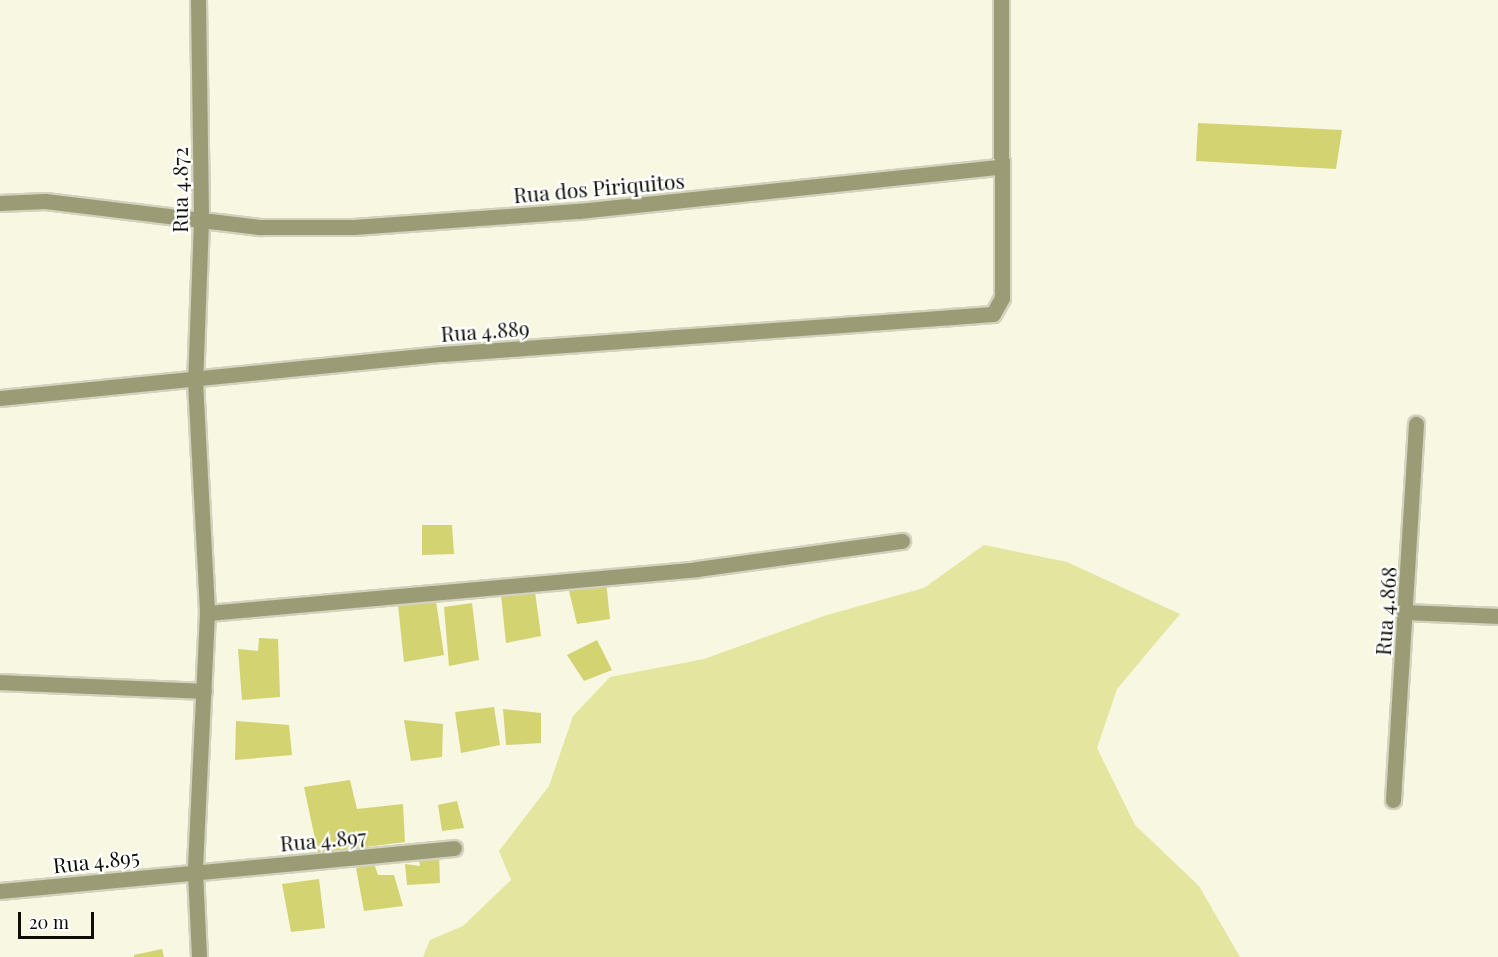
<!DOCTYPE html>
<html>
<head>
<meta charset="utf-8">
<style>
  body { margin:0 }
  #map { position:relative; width:1498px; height:957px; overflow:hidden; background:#f7f7e2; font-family:"Playfair Display",serif }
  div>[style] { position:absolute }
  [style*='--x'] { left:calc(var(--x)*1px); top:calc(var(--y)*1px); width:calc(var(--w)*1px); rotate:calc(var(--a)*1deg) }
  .green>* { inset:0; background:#e4e59e }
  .building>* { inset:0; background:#d3d371 }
  .roads { filter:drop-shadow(2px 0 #d2d2bf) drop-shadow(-2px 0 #d2d2bf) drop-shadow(0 2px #d2d2bf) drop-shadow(0 -2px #d2d2bf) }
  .minor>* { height:15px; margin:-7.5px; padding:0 7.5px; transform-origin:7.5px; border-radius:7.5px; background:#9b9c75 }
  span { translate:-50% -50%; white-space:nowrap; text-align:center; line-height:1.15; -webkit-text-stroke:4.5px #fff; paint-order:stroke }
  .street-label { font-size:21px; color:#0d0d06 }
  .scale { position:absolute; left:18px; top:912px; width:76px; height:27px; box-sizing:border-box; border:3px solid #0d0d06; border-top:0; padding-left:8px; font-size:18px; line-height:21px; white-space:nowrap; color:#0d0d06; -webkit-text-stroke:4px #fff; paint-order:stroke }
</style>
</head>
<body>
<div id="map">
  <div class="green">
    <i style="clip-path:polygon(984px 545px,1067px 562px,1180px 614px,1117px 689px,1097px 748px,1135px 825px,1199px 886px,1240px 957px,423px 957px,430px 940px,463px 926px,511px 880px,499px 851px,549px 786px,573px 716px,610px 677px,704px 659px,827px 615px,924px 588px)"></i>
  </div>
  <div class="building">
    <i style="clip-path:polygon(1198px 123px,1342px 130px,1336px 169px,1196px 161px)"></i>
    <i style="clip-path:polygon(422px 525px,452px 525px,454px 554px,422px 555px)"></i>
    <i style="clip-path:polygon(578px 580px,606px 581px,610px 619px,577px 624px,569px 591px,580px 589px)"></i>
    <i style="clip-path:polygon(535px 592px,541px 636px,506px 643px,501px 595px)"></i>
    <i style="clip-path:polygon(436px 601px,444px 655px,404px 662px,398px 605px)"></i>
    <i style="clip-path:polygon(472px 603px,479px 660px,449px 666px,444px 607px)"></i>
    <i style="clip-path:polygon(259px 638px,278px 639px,280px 697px,242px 700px,238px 649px,258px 651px)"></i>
    <i style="clip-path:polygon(597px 640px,612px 670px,584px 681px,567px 655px)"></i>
    <i style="clip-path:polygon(494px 707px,500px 745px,461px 753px,455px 712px)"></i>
    <i style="clip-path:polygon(503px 709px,541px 713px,541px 743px,506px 745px)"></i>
    <i style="clip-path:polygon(404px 720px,443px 724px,442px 757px,411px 761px)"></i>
    <i style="clip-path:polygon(236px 721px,289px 725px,292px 755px,235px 760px)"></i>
    <i style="clip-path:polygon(350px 780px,357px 809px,403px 804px,405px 842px,318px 853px,304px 787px)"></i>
    <i style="clip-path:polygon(457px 801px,464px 828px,442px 831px,438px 805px)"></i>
    <i style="clip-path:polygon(439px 854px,440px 883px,407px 885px,405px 864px,420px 866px,418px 856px)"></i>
    <i style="clip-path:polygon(374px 863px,378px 875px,394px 875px,403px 906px,364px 911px,356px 868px)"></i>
    <i style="clip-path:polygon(319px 879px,325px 928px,291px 932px,282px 884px)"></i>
    <i style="clip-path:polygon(162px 949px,164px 957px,134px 957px,134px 955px)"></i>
  </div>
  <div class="roads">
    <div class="minor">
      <i style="--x:198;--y:0;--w:221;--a:89.2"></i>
      <i style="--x:201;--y:221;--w:160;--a:92.1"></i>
      <i style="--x:195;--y:381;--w:232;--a:87"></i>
      <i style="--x:207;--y:613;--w:259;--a:92.7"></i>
      <i style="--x:195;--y:872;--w:85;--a:87.3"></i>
      <i style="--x:0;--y:203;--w:45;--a:-2.5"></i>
      <i style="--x:45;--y:201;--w:218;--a:6.9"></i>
      <i style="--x:261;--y:227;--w:93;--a:0"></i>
      <i style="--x:354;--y:227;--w:226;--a:-4.1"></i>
      <i style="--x:579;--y:211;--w:424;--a:-6"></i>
      <i style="--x:0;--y:398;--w:444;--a:-5.7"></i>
      <i style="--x:442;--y:354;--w:552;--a:-4.15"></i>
      <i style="--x:993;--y:314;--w:18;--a:-61"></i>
      <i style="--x:1002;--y:298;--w:298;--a:-90.2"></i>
      <i style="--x:1406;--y:612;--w:92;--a:2.5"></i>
      <i style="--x:207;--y:613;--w:492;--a:-5.1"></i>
      <i style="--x:697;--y:569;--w:207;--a:-7.8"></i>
      <i style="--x:0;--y:682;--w:204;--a:2.5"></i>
      <i style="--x:1393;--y:800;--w:377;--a:-86.5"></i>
      <i style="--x:0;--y:891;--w:456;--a:-5.4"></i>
    </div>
  </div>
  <div class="street-label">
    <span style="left:599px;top:187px;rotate:-5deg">Rua dos Piriquitos</span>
    <span style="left:179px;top:190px;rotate:-90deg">Rua 4.872</span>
    <span style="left:485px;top:330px;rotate:-4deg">Rua 4.889</span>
    <span style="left:1385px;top:611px;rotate:-86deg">Rua 4.868</span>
    <span style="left:323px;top:839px;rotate:-5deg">Rua 4.897</span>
    <span style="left:96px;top:860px;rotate:-6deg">Rua 4.895</span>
  </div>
  <div class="scale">20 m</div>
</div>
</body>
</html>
